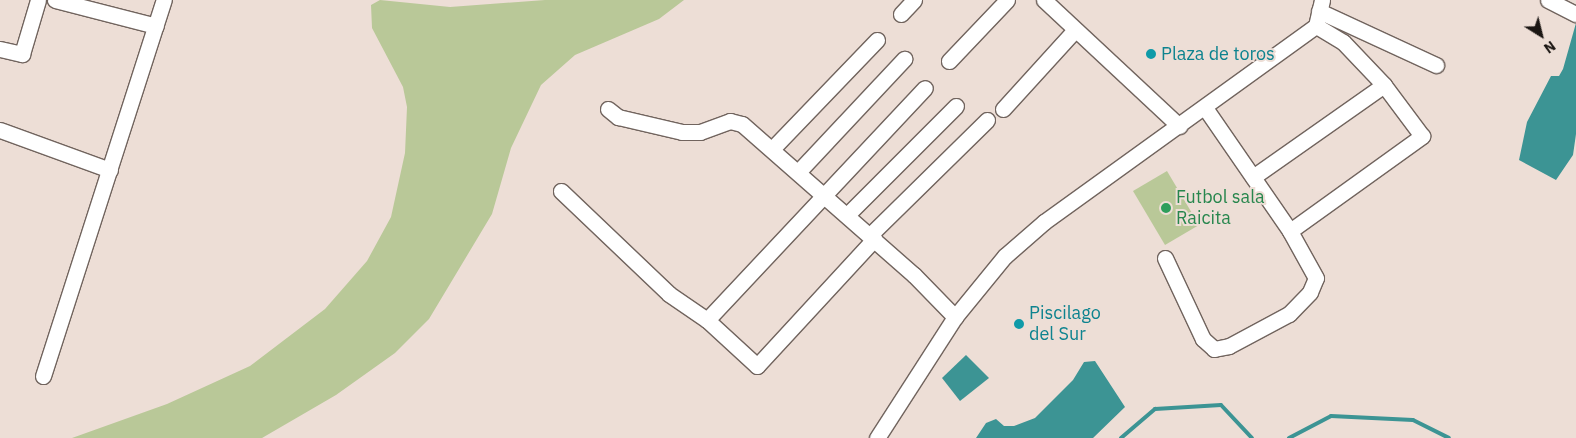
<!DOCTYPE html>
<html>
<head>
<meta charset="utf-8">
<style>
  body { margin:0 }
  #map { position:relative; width:1576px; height:438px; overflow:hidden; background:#edded6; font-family:"IBM Plex Sans",sans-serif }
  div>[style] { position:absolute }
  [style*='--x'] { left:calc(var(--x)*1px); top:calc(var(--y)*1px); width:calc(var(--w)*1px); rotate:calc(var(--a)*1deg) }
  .green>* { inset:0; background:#b9c898 }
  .water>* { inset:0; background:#3c9494 }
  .stream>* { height:4px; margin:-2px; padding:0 2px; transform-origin:2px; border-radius:2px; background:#3c9494 }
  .roads { filter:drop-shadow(1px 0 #71645e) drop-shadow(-1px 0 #71645e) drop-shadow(0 1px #71645e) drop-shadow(0 -1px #71645e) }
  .minor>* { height:15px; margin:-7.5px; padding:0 7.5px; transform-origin:7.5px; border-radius:7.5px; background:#fff }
  .dots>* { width:14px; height:14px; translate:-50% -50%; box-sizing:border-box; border:2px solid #edded6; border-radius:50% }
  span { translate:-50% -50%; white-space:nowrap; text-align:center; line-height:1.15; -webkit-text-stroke:4px #edded6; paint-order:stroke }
  .culture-label { font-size:18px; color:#0d838f }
  .left { translate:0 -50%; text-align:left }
  .leisure-label { font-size:18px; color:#27864d }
  .north { position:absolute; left:1516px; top:10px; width:50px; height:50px; -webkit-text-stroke:4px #edded6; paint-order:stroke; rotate:144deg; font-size:14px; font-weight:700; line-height:20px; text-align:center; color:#1b1613 }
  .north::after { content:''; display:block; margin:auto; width:18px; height:22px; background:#1b1613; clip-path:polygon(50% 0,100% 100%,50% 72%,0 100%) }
</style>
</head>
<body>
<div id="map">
  <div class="green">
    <i style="clip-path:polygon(380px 0,450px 7px,545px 0,684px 0,659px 19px,575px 55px,541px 85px,511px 148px,492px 214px,429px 319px,395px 353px,336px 395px,262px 438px,72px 438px,167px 404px,250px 366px,325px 309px,367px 261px,391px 217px,405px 153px,407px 107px,403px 87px,372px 28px,371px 5px)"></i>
    <i style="clip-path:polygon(1167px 171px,1199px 225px,1165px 245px,1133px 191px)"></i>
  </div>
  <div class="water">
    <i style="clip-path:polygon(1576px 23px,1576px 134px,1573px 155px,1556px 180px,1519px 160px,1527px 122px,1551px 76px,1559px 76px,1563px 69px)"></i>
    <i style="clip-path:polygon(966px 355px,989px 378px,960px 401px,942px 378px)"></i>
    <i style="clip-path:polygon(1095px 361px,1125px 407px,1093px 438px,976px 438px,986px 423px,996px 419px,1004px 426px,1014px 426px,1035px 418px,1073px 380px,1084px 362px)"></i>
  </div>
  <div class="stream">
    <i style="--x:1121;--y:438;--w:45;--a:-40.5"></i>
    <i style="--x:1155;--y:409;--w:66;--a:-3.5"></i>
    <i style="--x:1221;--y:405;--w:45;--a:46.8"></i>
    <i style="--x:1289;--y:438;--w:47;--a:-27.6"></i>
    <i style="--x:1331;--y:416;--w:82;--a:2.8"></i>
    <i style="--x:1413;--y:420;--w:40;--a:26.6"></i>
  </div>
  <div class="roads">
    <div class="minor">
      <i style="--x:55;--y:0;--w:104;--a:14.4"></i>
      <i style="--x:1044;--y:0;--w:185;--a:43"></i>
      <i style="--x:1548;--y:0;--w:31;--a:27"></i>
      <i style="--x:1319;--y:11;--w:129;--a:24.8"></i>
      <i style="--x:901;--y:14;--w:19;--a:-47"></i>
      <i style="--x:0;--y:49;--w:23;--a:13"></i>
      <i style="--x:22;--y:54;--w:56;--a:-73.5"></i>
      <i style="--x:949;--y:61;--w:84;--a:-46.4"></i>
      <i style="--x:608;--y:109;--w:13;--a:39"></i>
      <i style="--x:618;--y:117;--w:66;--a:13.2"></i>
      <i style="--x:682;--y:132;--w:18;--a:0"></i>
      <i style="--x:700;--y:132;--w:32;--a:-20"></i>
      <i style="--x:730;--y:121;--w:12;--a:14"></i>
      <i style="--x:742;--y:124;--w:229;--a:41.3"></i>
      <i style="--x:914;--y:275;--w:59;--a:45.7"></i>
      <i style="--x:1003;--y:109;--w:107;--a:-47.7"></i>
      <i style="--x:0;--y:130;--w:117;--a:20"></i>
      <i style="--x:773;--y:148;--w:150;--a:-46.1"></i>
      <i style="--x:799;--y:171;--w:154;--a:-46.8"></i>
      <i style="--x:1253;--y:177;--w:160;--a:-35.1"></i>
      <i style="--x:561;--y:191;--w:149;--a:43.6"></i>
      <i style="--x:669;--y:294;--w:46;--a:34.4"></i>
      <i style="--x:707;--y:320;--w:68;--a:42.6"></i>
      <i style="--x:757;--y:366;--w:173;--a:-47.3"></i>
      <i style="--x:847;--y:215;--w:154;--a:-45"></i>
      <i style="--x:1290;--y:231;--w:163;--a:-35.7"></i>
      <i style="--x:1422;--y:136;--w:64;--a:-126.7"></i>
      <i style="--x:1384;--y:85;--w:59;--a:-133.6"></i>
      <i style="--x:1343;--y:42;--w:31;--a:-149"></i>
      <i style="--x:870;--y:235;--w:164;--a:-44.5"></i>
      <i style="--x:1165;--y:258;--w:89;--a:64.9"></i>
      <i style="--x:1203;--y:339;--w:15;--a:42"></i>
      <i style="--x:1214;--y:349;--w:15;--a:-11"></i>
      <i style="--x:1229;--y:346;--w:68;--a:-28.1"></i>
      <i style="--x:1289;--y:314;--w:30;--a:-46"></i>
      <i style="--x:1310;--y:292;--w:15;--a:-67"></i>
      <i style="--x:1316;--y:278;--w:54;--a:-119"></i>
      <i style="--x:1290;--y:231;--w:150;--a:-124.6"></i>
      <i style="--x:707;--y:320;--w:318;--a:-46.8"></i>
      <i style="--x:43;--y:376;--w:395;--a:-72.2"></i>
      <i style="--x:877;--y:438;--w:144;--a:-57.2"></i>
      <i style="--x:955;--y:317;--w:79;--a:-50.7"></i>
      <i style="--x:1005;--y:256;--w:52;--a:-41.1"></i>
      <i style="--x:1044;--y:222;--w:335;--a:-35.8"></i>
      <i style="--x:1316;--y:26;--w:27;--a:-77"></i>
    </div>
  </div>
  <div class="dots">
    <i style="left:1151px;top:54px;background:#0f9aa8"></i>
    <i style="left:1166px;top:208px;background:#2e9e5b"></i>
    <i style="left:1019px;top:324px;background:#0f9aa8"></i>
  </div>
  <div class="culture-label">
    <span class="left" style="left:1161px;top:54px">Plaza de toros</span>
    <span class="left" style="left:1029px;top:324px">Piscilago<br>del Sur</span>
  </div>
  <div class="leisure-label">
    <span class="left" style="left:1176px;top:208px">Futbol sala<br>Raicita</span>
  </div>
  <div class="north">N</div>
</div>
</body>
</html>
